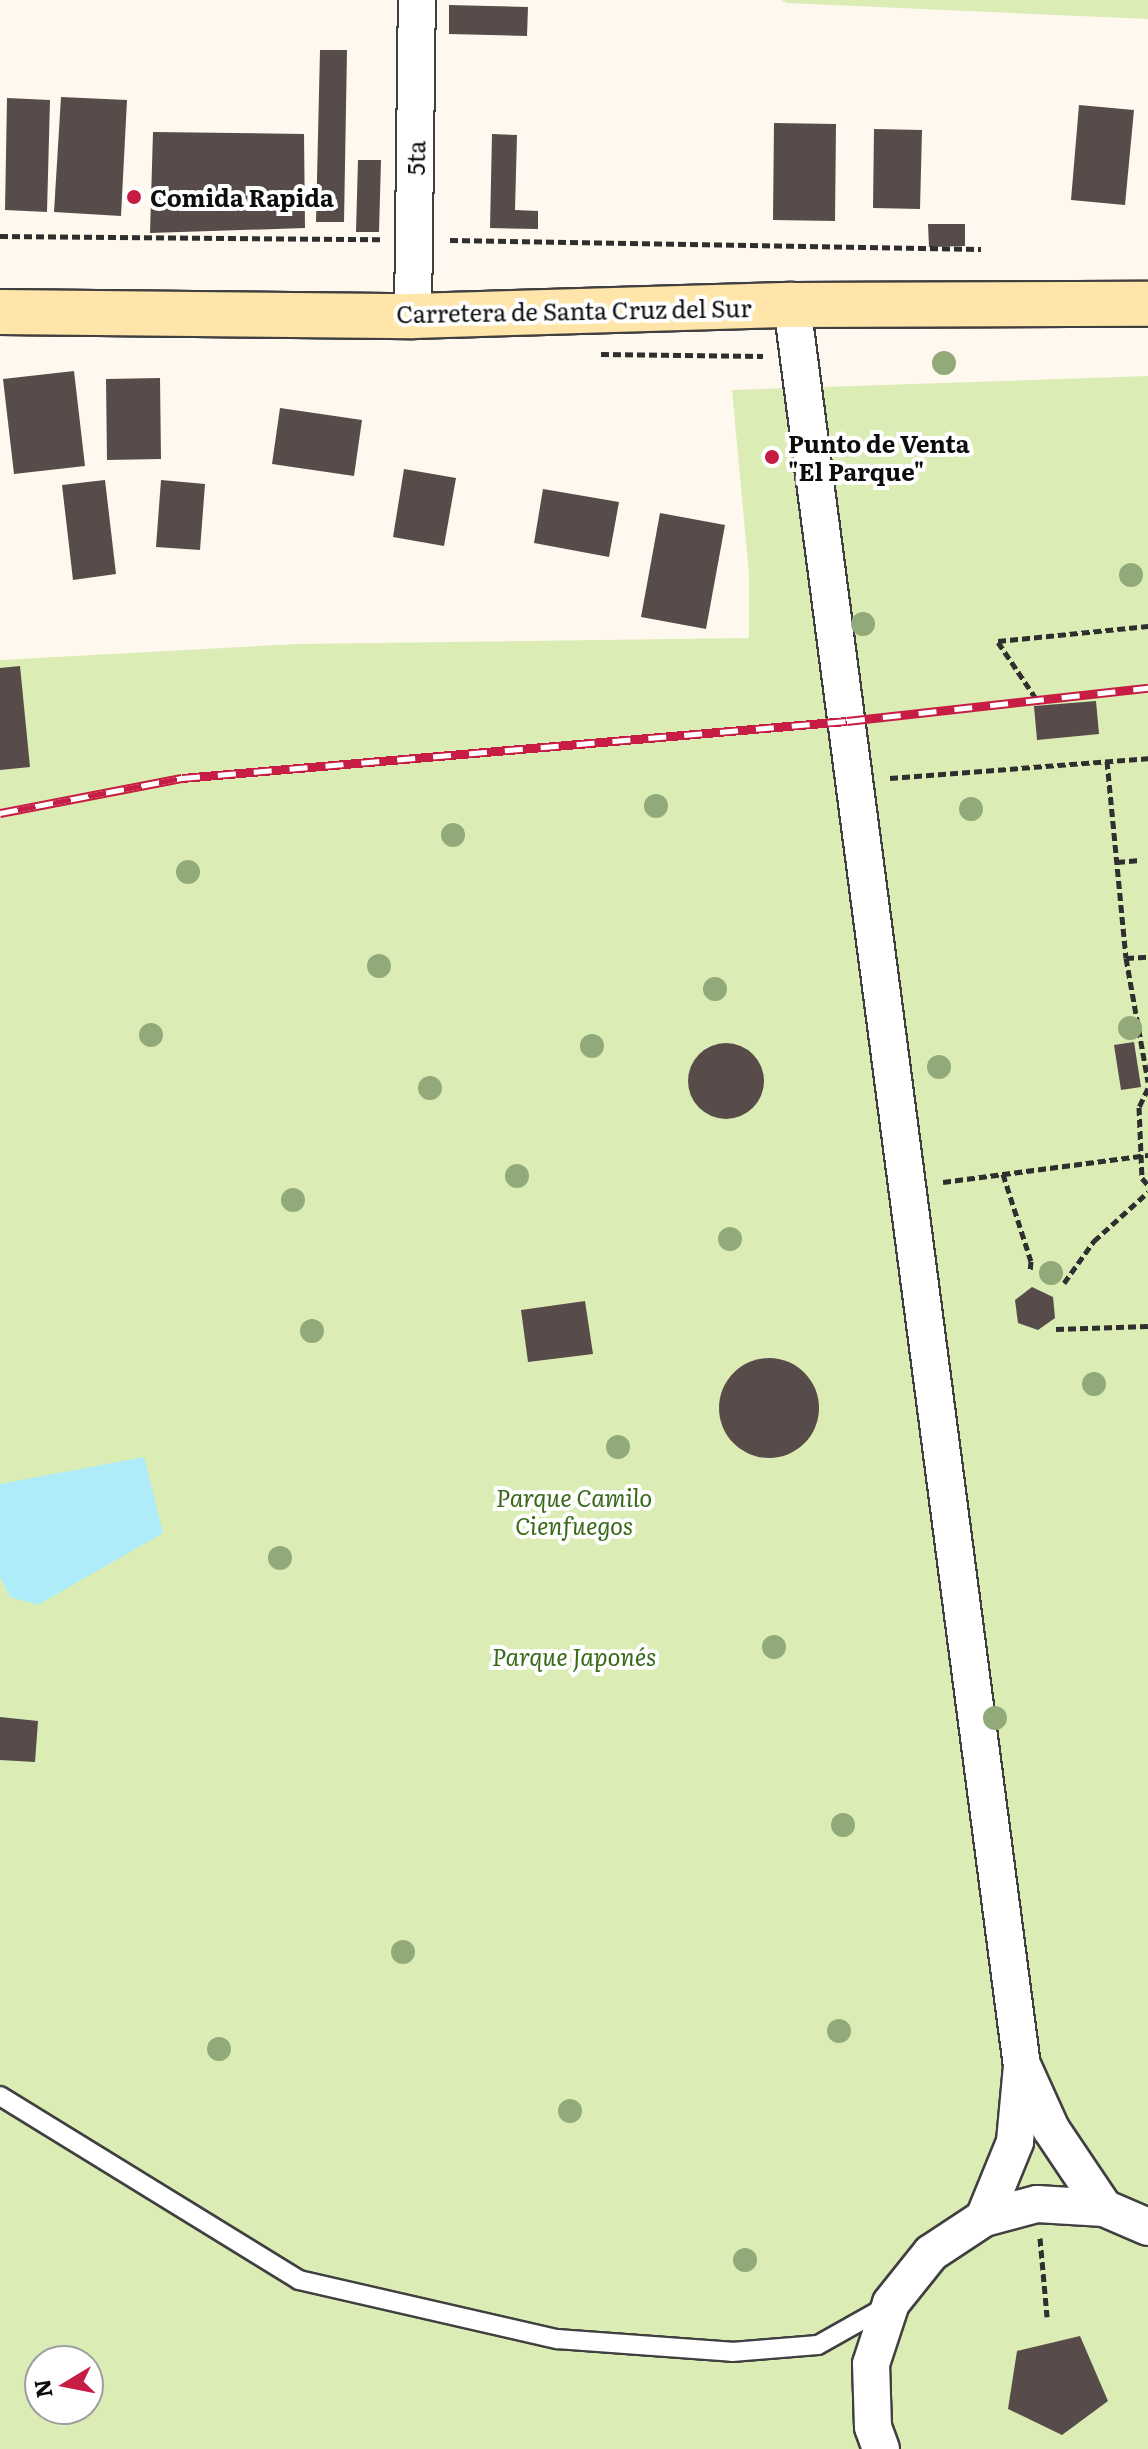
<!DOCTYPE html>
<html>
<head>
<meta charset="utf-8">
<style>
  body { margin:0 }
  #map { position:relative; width:1148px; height:2449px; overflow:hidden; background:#fff8ee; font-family:Literata,serif }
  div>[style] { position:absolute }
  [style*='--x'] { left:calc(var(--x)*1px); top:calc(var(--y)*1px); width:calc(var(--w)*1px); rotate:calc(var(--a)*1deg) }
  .green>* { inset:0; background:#dcecb5 }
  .water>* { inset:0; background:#afecfa }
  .building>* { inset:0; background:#574c49 }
  .round { border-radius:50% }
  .path>* { height:5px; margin-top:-2.5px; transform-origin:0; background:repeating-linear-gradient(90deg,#2f2f2f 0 8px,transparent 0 12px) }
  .roads { filter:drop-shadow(2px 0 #404040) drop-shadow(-2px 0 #404040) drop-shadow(0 2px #404040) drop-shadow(0 -2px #404040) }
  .service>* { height:18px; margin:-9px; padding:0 9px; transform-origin:9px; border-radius:9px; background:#fff }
  .minor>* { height:36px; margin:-18px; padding:0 18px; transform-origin:18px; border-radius:18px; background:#fff }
  .secondary>* { height:44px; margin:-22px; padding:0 22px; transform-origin:22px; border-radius:22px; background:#ffe5a9 }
  .rail>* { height:9px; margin-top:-4.5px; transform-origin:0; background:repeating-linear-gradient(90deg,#fff 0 18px,#c71c44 0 36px); box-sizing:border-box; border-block:2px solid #c71c44 }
  .trees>* { width:24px; height:24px; margin:-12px; border-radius:50%; background:#92aa79 }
  .dots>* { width:22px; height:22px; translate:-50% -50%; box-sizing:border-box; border:4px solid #fff; border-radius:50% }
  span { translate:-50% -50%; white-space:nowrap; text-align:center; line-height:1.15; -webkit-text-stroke:8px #fff; paint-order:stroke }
  .street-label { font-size:24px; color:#0d0d0d }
  .poi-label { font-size:24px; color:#0d0d0d; font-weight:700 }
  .left { translate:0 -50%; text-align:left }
  .park-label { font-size:24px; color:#396a19; font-style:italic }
  .north { position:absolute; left:24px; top:2345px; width:80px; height:80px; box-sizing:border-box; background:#fff; border:2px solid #9e9e9e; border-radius:50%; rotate:260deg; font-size:22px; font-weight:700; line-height:32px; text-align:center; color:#0d0d0d }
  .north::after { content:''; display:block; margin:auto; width:28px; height:36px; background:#c71c44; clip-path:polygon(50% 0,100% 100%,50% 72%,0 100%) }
</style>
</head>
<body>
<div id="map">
  <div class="green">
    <i style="clip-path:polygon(781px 0,1148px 0,1148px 19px,787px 3px)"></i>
    <i style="clip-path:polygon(evenodd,1148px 376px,1148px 2449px,0 2449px,0 660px,298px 644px,749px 638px,749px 574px,732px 390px,1148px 376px,40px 2361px,88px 2361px,88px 2409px,40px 2409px,40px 2361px)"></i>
  </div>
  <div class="water">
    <i style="clip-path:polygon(144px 1457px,163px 1533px,38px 1605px,10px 1597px,0 1577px,0 1484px)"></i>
  </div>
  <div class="building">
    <i style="clip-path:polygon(449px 5px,528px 7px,527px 36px,449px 34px)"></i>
    <i style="clip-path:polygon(320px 50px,347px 50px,344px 222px,316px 222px)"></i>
    <i style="clip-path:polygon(61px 97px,127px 100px,121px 216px,54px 212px)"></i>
    <i style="clip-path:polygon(7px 98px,50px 100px,47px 212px,5px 210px)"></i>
    <i style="clip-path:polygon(1079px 105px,1134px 110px,1125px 205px,1071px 200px)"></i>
    <i style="clip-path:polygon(774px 123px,836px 124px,835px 221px,773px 220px)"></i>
    <i style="clip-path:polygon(874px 129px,922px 130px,920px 209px,873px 208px)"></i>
    <i style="clip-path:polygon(153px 132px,304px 134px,305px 228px,150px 233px)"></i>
    <i style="clip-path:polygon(492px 134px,517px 135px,515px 210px,538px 211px,538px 229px,490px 228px)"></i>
    <i style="clip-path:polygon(358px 160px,381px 160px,379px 232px,356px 232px)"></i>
    <i style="clip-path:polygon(928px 224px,965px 224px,965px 246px,929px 247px)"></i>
    <i style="clip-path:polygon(74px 371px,85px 466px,14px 474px,3px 379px)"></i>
    <i style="clip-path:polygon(160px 378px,161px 459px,107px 460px,106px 379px)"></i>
    <i style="clip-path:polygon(280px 408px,362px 420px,354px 476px,272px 464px)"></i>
    <i style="clip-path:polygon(404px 469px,456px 478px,444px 546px,393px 537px)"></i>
    <i style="clip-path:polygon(105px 480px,116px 574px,73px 580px,62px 485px)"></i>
    <i style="clip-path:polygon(161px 480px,205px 484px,200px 550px,156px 547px)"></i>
    <i style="clip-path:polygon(543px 489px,619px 502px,609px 557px,534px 543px)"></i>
    <i style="clip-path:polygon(660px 513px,725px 525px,706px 629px,641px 617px)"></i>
    <i style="clip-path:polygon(20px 666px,30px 767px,0 770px,0 668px)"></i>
    <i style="clip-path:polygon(1096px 701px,1099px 734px,1037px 740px,1034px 706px)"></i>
    <i style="clip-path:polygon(1134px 1042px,1141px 1087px,1121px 1090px,1114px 1045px)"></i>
    <i class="round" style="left:688px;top:1043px;width:76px;height:76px"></i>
    <i style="clip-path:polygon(1032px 1287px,1053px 1297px,1055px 1318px,1038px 1330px,1018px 1323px,1015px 1300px)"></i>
    <i style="clip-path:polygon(585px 1301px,593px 1354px,528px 1362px,521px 1310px)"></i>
    <i class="round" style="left:719px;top:1358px;width:100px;height:100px"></i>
    <i style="clip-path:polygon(0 1717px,38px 1721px,35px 1762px,0 1760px)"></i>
    <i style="clip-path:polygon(1080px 2336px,1108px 2401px,1062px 2435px,1008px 2409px,1017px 2351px)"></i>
  </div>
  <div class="path">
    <i style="--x:0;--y:236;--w:380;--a:0.5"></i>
    <i style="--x:450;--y:240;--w:531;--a:0.97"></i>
    <i style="--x:601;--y:354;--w:162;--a:0.7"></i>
    <i style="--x:998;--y:641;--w:151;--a:-5.7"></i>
    <i style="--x:998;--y:642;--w:70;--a:56.1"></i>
    <i style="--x:1107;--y:761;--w:198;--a:84.5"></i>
    <i style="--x:1126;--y:958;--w:126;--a:79.9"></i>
    <i style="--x:890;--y:778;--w:259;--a:-4.4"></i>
    <i style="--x:1117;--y:862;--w:23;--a:-5"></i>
    <i style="--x:1126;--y:958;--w:22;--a:-3"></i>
    <i style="--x:1148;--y:1088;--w:21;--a:115"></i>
    <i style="--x:1139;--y:1107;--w:71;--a:87.6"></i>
    <i style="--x:1142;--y:1178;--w:9;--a:49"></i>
    <i style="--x:1003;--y:1174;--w:91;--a:72.2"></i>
    <i style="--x:1031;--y:1261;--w:11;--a:95"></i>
    <i style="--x:943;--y:1182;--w:207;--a:-7.5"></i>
    <i style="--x:1064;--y:1283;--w:52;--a:-54.5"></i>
    <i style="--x:1094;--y:1241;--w:73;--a:-42.2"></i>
    <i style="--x:1056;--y:1329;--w:92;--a:-1.9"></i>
    <i style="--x:1040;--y:2238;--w:79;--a:84.9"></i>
  </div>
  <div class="roads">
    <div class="service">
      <i style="--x:0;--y:2096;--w:351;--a:31.6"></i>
      <i style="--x:299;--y:2280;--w:265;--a:12.9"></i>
      <i style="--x:557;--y:2339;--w:175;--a:4.2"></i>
      <i style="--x:732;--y:2352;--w:86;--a:-4.7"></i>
      <i style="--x:818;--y:2345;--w:81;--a:-29.4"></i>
    </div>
    <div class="minor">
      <i style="--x:792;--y:305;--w:1776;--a:82.56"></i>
      <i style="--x:1022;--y:2066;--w:76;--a:95.3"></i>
      <i style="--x:1015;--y:2142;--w:82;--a:112.2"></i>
      <i style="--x:413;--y:316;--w:316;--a:-89.3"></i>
      <i style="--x:1023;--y:2067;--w:68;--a:65.7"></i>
      <i style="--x:1051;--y:2129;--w:95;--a:56.1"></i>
      <i style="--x:881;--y:2449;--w:23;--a:-110"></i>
      <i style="--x:873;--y:2427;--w:63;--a:-91.8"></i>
      <i style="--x:871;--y:2364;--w:64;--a:-71.8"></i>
      <i style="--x:891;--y:2303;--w:64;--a:-51.3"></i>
      <i style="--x:931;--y:2253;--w:64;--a:-33.4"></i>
      <i style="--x:984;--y:2218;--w:55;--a:-14.8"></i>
      <i style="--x:1037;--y:2204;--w:67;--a:3.4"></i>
      <i style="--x:1104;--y:2208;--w:48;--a:23.4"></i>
    </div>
    <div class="secondary">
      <i style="--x:0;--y:312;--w:413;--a:0.6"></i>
      <i style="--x:413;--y:316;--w:379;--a:-1.7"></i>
      <i style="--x:792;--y:305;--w:356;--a:-0.2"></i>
    </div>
  </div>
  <div class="rail">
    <i style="--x:0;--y:813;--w:185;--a:-10.9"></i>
    <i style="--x:182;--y:778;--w:667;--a:-4.9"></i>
    <i style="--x:847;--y:721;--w:303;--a:-6.3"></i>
  </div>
  <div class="trees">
    <i style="left:944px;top:363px"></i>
    <i style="left:1131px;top:575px"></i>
    <i style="left:863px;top:624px"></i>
    <i style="left:656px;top:806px"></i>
    <i style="left:971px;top:809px"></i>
    <i style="left:453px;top:835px"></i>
    <i style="left:188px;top:872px"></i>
    <i style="left:379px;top:966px"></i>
    <i style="left:715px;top:989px"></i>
    <i style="left:1130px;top:1028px"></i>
    <i style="left:151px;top:1035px"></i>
    <i style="left:592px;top:1046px"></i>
    <i style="left:939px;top:1067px"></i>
    <i style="left:430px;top:1088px"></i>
    <i style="left:517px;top:1176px"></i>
    <i style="left:293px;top:1200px"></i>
    <i style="left:730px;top:1239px"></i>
    <i style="left:1051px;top:1273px"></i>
    <i style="left:312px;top:1331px"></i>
    <i style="left:1094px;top:1384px"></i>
    <i style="left:618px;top:1447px"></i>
    <i style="left:280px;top:1558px"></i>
    <i style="left:774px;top:1647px"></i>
    <i style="left:995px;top:1718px"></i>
    <i style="left:843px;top:1825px"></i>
    <i style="left:403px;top:1952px"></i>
    <i style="left:839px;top:2031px"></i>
    <i style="left:219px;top:2049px"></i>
    <i style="left:570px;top:2111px"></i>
    <i style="left:745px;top:2260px"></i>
  </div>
  <div class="dots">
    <i style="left:134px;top:197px;background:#c71c44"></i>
    <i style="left:772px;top:457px;background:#c71c44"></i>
  </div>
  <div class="street-label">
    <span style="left:415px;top:158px;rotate:-89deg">5ta</span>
    <span style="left:574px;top:310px;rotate:-1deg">Carretera de Santa Cruz del Sur</span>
  </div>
  <div class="poi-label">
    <span class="left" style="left:150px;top:197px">Comida Rapida</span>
    <span class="left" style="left:788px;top:457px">Punto de Venta<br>"El Parque"</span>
  </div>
  <div class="park-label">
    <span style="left:574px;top:1511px">Parque Camilo<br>Cienfuegos</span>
    <span style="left:574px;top:1656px">Parque Japonés</span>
  </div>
  <div class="north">N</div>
</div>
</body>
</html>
